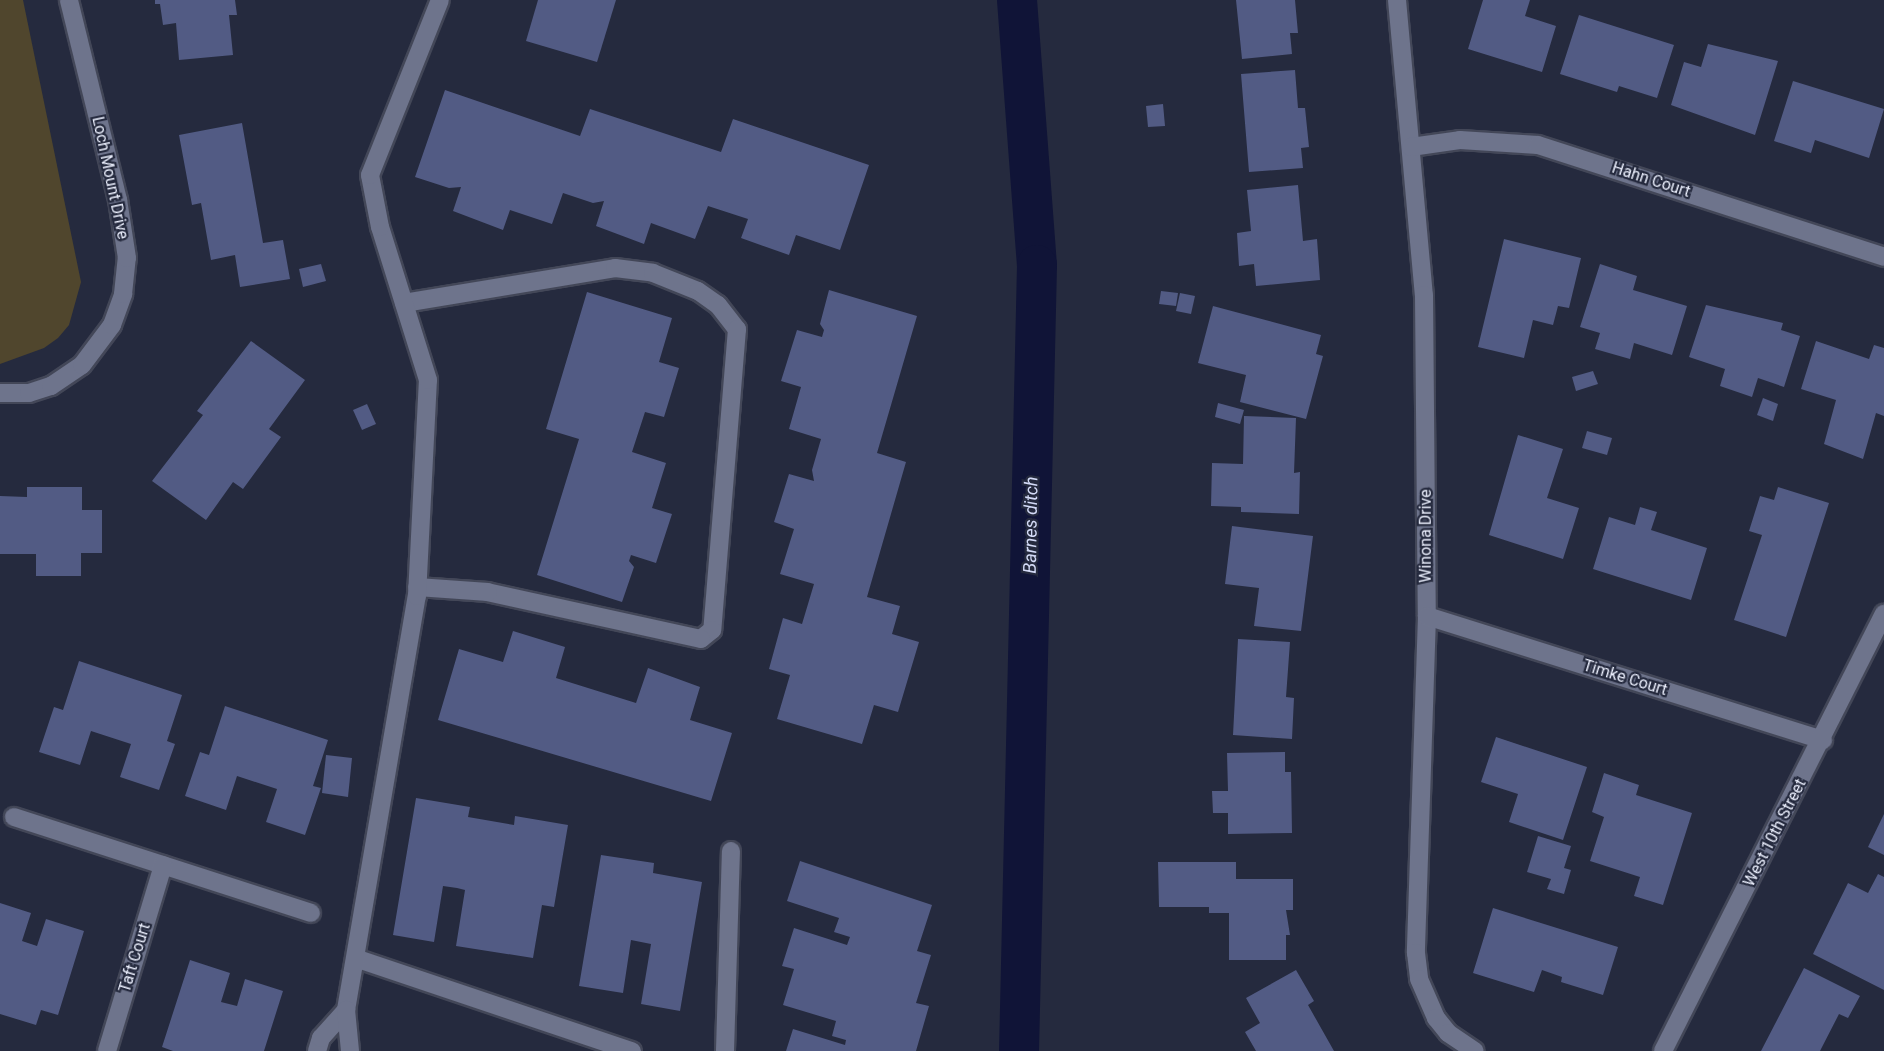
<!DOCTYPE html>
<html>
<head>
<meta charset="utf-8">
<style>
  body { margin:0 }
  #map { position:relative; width:1884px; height:1051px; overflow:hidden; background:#252a3e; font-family:Roboto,sans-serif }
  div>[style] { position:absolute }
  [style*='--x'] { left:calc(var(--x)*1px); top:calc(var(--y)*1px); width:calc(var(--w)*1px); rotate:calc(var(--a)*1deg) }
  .green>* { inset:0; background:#50462d }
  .canal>* { height:40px; margin:-20px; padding:0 20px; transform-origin:20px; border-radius:20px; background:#101437 }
  .building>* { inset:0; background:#525b84 }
  .roads { filter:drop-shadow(2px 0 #434758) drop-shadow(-2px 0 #434758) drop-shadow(0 2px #434758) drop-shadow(0 -2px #434758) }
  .minor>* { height:18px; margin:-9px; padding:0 9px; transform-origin:9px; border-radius:9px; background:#6e748c }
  span { translate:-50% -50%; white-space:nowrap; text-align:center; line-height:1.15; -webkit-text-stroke:4.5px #252a3e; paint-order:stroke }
  .street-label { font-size:16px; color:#ecf0fe }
  .water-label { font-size:18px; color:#d4dbf7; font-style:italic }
</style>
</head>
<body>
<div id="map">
  <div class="green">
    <i style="clip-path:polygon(0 0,23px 0,81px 282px,69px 325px,58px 338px,44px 348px,0 364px)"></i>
  </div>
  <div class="canal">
    <i style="--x:1017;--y:0;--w:266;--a:85.7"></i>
    <i style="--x:1037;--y:265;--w:786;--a:91.31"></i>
  </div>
  <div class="building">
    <i style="clip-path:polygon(155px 0,235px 0,237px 15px,229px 15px,233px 55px,179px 60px,176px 23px,163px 25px,160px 4px,155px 4px)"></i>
    <i style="clip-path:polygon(538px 0,616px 0,597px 62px,526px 41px)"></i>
    <i style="clip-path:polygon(1236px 0,1295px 0,1298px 33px,1290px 33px,1292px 54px,1242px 59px)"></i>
    <i style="clip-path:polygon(1483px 0,1530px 0,1525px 16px,1556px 26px,1542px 72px,1468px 49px)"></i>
    <i style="clip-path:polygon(1579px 15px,1674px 45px,1657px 98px,1619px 86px,1617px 92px,1560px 74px)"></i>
    <i style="clip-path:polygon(1708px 44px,1778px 61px,1755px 135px,1671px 105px,1684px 62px,1701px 67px)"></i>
    <i style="clip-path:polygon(1295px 70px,1298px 108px,1305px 108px,1309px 147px,1301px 148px,1303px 168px,1249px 172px,1241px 74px)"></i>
    <i style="clip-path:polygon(1793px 81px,1884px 109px,1869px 158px,1815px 140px,1811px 153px,1774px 141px)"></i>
    <i style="clip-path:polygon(445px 90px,580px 136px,590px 109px,721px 152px,733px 119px,869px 165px,840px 250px,796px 235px,789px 255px,741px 238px,748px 219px,708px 206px,695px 239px,651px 223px,644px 244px,596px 226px,604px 201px,593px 203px,563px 193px,552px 224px,510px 210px,503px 230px,453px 211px,461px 187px,449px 188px,415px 177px)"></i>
    <i style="clip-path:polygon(1163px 104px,1165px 126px,1148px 127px,1146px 106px)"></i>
    <i style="clip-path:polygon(242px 123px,263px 243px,283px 240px,290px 279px,240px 287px,235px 255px,211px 260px,201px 203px,192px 205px,179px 135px)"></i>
    <i style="clip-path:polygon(1298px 185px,1303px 241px,1317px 239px,1320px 280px,1256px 286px,1254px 264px,1239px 266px,1237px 233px,1251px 231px,1247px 190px)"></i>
    <i style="clip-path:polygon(1504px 239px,1581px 258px,1569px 308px,1558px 306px,1553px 325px,1533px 320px,1524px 358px,1478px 347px)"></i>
    <i style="clip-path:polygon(321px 264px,326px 281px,303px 287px,299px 269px)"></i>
    <i style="clip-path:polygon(1600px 264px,1637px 276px,1633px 290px,1687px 306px,1672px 355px,1634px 343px,1630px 359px,1595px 349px,1600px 333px,1580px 327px)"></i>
    <i style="clip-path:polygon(829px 290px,917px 316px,877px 453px,906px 462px,867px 597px,900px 606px,892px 634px,919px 642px,898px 712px,874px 705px,862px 744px,777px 719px,790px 675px,769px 669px,783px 618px,802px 624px,814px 584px,780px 574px,794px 529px,774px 522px,789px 474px,814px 481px,812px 470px,821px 439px,789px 429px,801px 387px,781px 381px,797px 330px,822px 337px,824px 330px,820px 324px)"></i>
    <i style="clip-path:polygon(1161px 291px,1178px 293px,1176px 306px,1159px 304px)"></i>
    <i style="clip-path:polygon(587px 292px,672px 318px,659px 362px,679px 368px,664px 417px,645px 412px,632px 452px,666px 463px,652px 508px,672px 514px,656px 563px,631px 555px,629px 561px,634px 567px,622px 602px,537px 575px,579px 439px,546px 429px)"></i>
    <i style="clip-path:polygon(1180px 293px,1195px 296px,1191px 314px,1176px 311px)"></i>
    <i style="clip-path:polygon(1706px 305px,1783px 323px,1781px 330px,1800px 336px,1784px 387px,1758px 378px,1752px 397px,1720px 386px,1725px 369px,1689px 357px)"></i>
    <i style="clip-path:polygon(1213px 306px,1321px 335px,1316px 354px,1323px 356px,1306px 419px,1240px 402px,1246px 375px,1198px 363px)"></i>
    <i style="clip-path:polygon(251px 341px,305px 380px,269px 429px,281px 437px,243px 489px,233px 482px,206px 520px,152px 481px,203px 415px,197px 411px)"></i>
    <i style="clip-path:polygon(1816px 341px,1869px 359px,1874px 345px,1884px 348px,1884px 416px,1876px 413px,1863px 459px,1824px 444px,1836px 400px,1801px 389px)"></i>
    <i style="clip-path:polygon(1593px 371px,1598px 384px,1576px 391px,1572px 377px)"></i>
    <i style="clip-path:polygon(1763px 398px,1778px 404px,1773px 421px,1757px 415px)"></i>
    <i style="clip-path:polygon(1218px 403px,1244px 410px,1240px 424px,1215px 417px)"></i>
    <i style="clip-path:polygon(367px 404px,376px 424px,362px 430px,353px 410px)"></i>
    <i style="clip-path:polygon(1244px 416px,1296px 418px,1294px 473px,1300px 472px,1299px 514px,1241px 512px,1241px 507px,1211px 506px,1212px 463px,1243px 464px)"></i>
    <i style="clip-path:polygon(1587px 431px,1612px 438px,1607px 455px,1582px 448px)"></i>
    <i style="clip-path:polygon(1518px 435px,1563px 449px,1547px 498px,1579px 508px,1563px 559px,1489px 535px)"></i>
    <i style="clip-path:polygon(27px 487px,82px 487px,82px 510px,102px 510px,102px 553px,81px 553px,81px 576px,36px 576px,36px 554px,0 554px,0 496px,27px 497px)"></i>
    <i style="clip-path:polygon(1778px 487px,1829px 503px,1786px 637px,1734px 620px,1762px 535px,1749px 531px,1760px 496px,1774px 500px)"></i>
    <i style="clip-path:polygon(1640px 507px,1657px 512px,1651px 530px,1707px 548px,1691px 600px,1593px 569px,1609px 517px,1635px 525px)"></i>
    <i style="clip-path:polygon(1232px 526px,1313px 536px,1301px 631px,1254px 626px,1259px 588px,1225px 584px)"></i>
    <i style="clip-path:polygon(513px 631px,565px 647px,556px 678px,636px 703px,648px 668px,700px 687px,690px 720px,732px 733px,711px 801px,438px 720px,459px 649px,503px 662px)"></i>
    <i style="clip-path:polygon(1238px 639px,1290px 642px,1286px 697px,1294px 698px,1292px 739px,1233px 735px)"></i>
    <i style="clip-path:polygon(79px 661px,182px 695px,167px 741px,175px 744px,159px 790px,120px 777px,131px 744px,91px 731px,80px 765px,39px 752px,54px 707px,63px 710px)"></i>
    <i style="clip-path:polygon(225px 706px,328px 740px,313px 786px,321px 788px,305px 835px,266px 822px,277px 789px,237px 776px,226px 810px,185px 796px,200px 752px,209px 755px)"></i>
    <i style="clip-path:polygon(1496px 737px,1587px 767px,1563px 840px,1509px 822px,1518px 794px,1481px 782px)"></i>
    <i style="clip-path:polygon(1285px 752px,1285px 772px,1291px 772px,1292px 833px,1228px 834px,1228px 813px,1213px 813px,1212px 791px,1228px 791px,1227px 753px)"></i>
    <i style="clip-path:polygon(326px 755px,352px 758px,348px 797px,322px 793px)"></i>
    <i style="clip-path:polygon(1604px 773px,1639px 785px,1636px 795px,1692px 813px,1663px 905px,1634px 896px,1640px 877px,1590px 861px,1604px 817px,1592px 812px)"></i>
    <i style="clip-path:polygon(416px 798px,470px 807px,468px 817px,514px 825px,515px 816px,568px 825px,554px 907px,542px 905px,533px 958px,456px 946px,465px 890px,457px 888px,443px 886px,434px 942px,393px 935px)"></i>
    <i style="clip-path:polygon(1884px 814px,1884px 855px,1868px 847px)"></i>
    <i style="clip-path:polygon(1538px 836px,1571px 846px,1564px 868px,1571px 870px,1564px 894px,1547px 889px,1551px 879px,1527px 872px)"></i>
    <i style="clip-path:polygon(601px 855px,654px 863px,653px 873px,702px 882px,680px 1011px,641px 1004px,651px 944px,631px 940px,623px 993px,579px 986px)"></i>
    <i style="clip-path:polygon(800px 861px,932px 905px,917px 951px,931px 955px,916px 1003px,929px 1006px,916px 1051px,786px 1051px,793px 1029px,845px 1045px,846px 1040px,832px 1036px,836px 1021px,783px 1005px,794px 969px,782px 966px,794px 928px,847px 945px,850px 937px,834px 932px,839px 918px,787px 901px)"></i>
    <i style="clip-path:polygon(1158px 862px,1236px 862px,1236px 879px,1293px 879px,1293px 910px,1286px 910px,1290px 935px,1286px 935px,1286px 960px,1229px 960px,1229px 913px,1209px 913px,1209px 907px,1159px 907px)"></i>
    <i style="clip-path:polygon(1878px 874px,1884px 877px,1884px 990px,1813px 954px,1848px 883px,1868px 893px)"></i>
    <i style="clip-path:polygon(0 903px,31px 913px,22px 941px,37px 946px,46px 919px,84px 931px,58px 1015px,41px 1010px,36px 1025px,0 1014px)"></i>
    <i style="clip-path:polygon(1493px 908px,1618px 947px,1603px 995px,1561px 982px,1562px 977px,1542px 970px,1534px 992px,1473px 973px)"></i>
    <i style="clip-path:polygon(190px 960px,230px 973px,221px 1002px,237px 1006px,245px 979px,283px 991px,264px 1051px,173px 1051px,162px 1047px)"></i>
    <i style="clip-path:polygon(1804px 968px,1860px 996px,1848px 1018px,1839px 1014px,1820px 1051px,1761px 1051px)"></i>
    <i style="clip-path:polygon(1296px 970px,1314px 1001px,1308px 1005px,1334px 1051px,1256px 1051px,1245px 1032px,1260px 1023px,1246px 998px)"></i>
  </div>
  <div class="roads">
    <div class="minor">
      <i style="--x:1397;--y:0;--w:296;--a:84.8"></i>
      <i style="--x:1424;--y:295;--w:321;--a:89.5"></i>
      <i style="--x:1427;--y:616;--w:337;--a:91.9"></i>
      <i style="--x:1416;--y:953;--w:26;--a:83"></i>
      <i style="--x:1419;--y:979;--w:43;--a:66.4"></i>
      <i style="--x:1436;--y:1018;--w:19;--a:51"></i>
      <i style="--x:1448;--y:1033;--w:32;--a:34"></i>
      <i style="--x:1411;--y:147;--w:49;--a:-8.1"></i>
      <i style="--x:1460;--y:140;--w:78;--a:3.7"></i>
      <i style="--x:1538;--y:145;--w:364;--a:17.9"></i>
      <i style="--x:404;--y:303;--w:214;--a:-9.4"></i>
      <i style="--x:615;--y:268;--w:38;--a:7"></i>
      <i style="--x:653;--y:273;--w:48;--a:21.8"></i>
      <i style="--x:698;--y:291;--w:24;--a:35"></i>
      <i style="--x:718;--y:305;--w:31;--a:52"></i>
      <i style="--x:737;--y:329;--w:302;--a:94.7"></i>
      <i style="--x:712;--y:630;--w:14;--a:141"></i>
      <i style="--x:701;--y:639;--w:218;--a:-167.6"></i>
      <i style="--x:488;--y:592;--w:71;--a:-176"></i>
      <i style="--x:0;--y:393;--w:29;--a:0"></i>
      <i style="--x:29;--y:393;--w:23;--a:-18"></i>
      <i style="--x:51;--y:386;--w:37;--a:-34"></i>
      <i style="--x:82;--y:365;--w:50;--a:-53.1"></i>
      <i style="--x:112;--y:325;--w:33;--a:-70"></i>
      <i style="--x:123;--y:294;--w:36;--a:-84"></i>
      <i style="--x:127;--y:258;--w:59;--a:-98.8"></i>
      <i style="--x:118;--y:200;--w:206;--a:-103.8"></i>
      <i style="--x:1427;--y:616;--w:415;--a:17.4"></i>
      <i style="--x:14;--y:817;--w:312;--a:17.9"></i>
      <i style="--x:358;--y:959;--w:289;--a:18.6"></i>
      <i style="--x:346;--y:1010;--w:420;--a:-80.3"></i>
      <i style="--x:417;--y:596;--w:216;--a:-87.1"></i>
      <i style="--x:428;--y:380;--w:160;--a:-107.4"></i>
      <i style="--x:380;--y:227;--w:53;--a:-100.9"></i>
      <i style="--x:370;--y:175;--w:188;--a:-68.2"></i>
      <i style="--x:107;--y:1051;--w:194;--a:-73.2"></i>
      <i style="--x:317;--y:1051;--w:14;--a:-73"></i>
      <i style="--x:321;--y:1038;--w:38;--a:-48"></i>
      <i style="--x:346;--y:1010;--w:41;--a:84.4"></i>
      <i style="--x:725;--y:1051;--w:200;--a:-88.3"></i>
      <i style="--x:1663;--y:1051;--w:490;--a:-63.2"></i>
    </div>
  </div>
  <div class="street-label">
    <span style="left:110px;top:178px;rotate:78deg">Loch Mount Drive</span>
    <span style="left:1651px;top:180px;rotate:18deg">Hahn Court</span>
    <span style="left:1426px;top:536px;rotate:-90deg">Winona Drive</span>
    <span style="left:1625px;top:678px;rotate:17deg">Timke Court</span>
    <span style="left:1775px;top:833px;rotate:-63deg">West 10th Street</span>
    <span style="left:135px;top:958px;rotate:-73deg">Taft Court</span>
  </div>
  <div class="water-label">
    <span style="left:1031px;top:525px;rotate:-89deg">Barnes ditch</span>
  </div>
</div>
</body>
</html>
